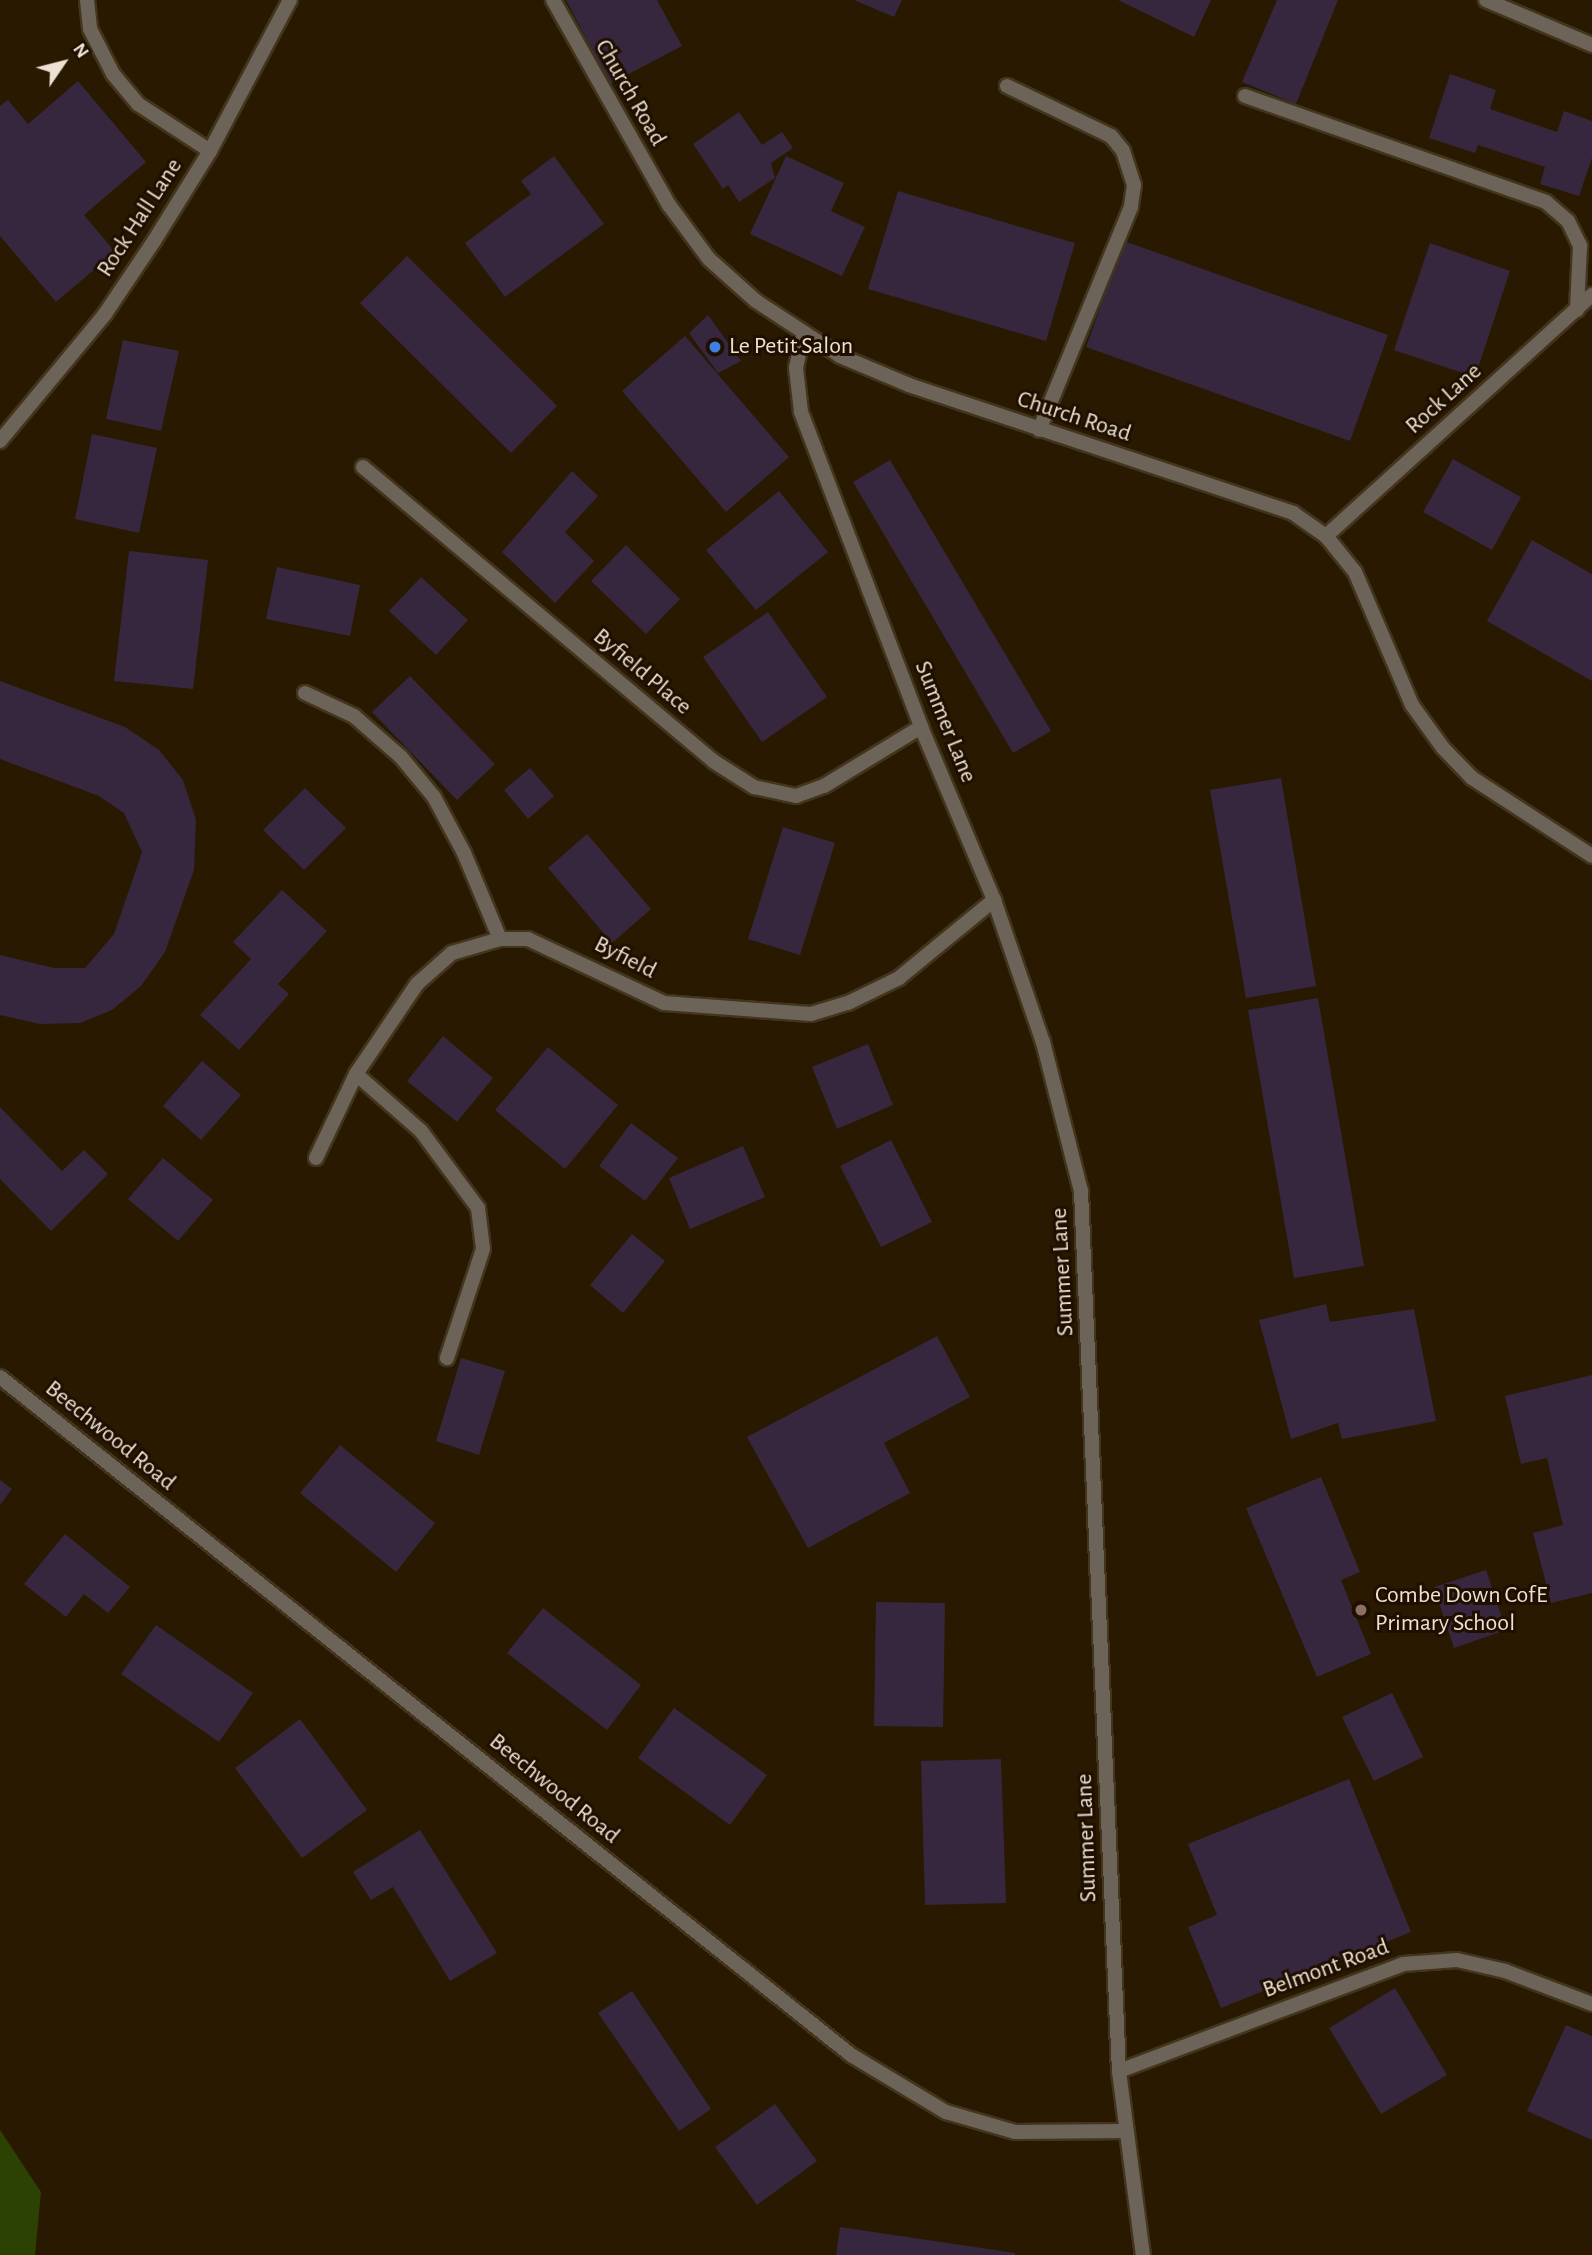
<!DOCTYPE html>
<html>
<head>
<meta charset="utf-8">
<style>
  body { margin:0 }
  #map { position:relative; width:1592px; height:2255px; overflow:hidden; background:#281900; font-family:"Alegreya Sans",sans-serif }
  div>[style] { position:absolute }
  [style*='--x'] { left:calc(var(--x)*1px); top:calc(var(--y)*1px); width:calc(var(--w)*1px); rotate:calc(var(--a)*1deg) }
  .green>* { inset:0; background:#2b4203 }
  .building>* { inset:0; background:#36273f }
  .roads { filter:drop-shadow(2px 0 #43351d) drop-shadow(-2px 0 #43351d) drop-shadow(0 2px #43351d) drop-shadow(0 -2px #43351d) }
  .lane>* { height:14px; margin:-7px; padding:0 7px; transform-origin:7px; border-radius:7px; background:#6d6459 }
  .street>* { height:14px; margin:-7px; padding:0 7px; transform-origin:7px; border-radius:7px; background:#6d6459 }
  .dots>* { width:19px; height:19px; translate:-50% -50%; box-sizing:border-box; border:4px solid #1e0f00; border-radius:50% }
  span { translate:-50% -50%; white-space:nowrap; text-align:center; line-height:1.15; -webkit-text-stroke:6px #1e0f00; paint-order:stroke }
  .street-label { font-size:24px; color:#ece1d2 }
  .poi-label { font-size:24px; color:#ece1d2 }
  .left { translate:0 -50%; text-align:left }
  .north { position:absolute; left:28px; top:28px; width:70px; height:70px; -webkit-text-stroke:5px #1e0f00; paint-order:stroke; rotate:55deg; font-size:19px; font-weight:700; line-height:28px; text-align:center; color:#ece1d2 }
  .north::after { content:''; display:block; margin:auto; width:24px; height:32px; background:#ece1d2; clip-path:polygon(50% 0,100% 100%,50% 72%,0 100%) }
</style>
</head>
<body>
<div id="map">
  <div class="green">
    <i style="clip-path:polygon(0 2130px,41px 2192px,35px 2255px,0 2255px)"></i>
  </div>
  <div class="building">
    <i style="clip-path:polygon(566px 0,657px 0,682px 46px,610px 84px)"></i>
    <i style="clip-path:polygon(854px 0,902px 0,894px 17px)"></i>
    <i style="clip-path:polygon(1118px 0,1211px 0,1194px 37px)"></i>
    <i style="clip-path:polygon(1277px 0,1338px 0,1296px 104px,1242px 82px)"></i>
    <i style="clip-path:polygon(1450px 74px,1496px 90px,1490px 109px,1557px 132px,1564px 111px,1592px 121px,1592px 158px,1579px 196px,1540px 184px,1545px 167px,1478px 145px,1475px 153px,1429px 138px)"></i>
    <i style="clip-path:polygon(78px 81px,146px 162px,84px 215px,115px 252px,56px 302px,0 236px,0 106px,8px 100px,28px 124px)"></i>
    <i style="clip-path:polygon(739px 112px,762px 145px,782px 132px,793px 148px,771px 163px,775px 178px,739px 202px,728px 185px,723px 189px,693px 144px)"></i>
    <i style="clip-path:polygon(554px 156px,604px 224px,505px 297px,465px 243px,531px 194px,521px 181px)"></i>
    <i style="clip-path:polygon(786px 156px,844px 183px,831px 211px,865px 227px,842px 276px,750px 234px)"></i>
    <i style="clip-path:polygon(898px 191px,1075px 243px,1046px 341px,868px 289px)"></i>
    <i style="clip-path:polygon(1124px 241px,1388px 335px,1350px 441px,1086px 347px)"></i>
    <i style="clip-path:polygon(1430px 243px,1510px 271px,1475px 377px,1394px 350px)"></i>
    <i style="clip-path:polygon(407px 256px,557px 406px,511px 453px,360px 303px)"></i>
    <i style="clip-path:polygon(708px 315px,741px 361px,718px 373px,689px 333px)"></i>
    <i style="clip-path:polygon(685px 336px,789px 457px,726px 512px,622px 391px)"></i>
    <i style="clip-path:polygon(123px 340px,179px 351px,161px 431px,106px 419px)"></i>
    <i style="clip-path:polygon(92px 434px,157px 448px,139px 533px,75px 519px)"></i>
    <i style="clip-path:polygon(1453px 459px,1521px 497px,1492px 550px,1423px 512px)"></i>
    <i style="clip-path:polygon(890px 460px,1051px 731px,1013px 753px,853px 482px)"></i>
    <i style="clip-path:polygon(572px 471px,598px 496px,565px 532px,594px 561px,555px 603px,502px 552px)"></i>
    <i style="clip-path:polygon(779px 491px,828px 552px,756px 610px,706px 550px)"></i>
    <i style="clip-path:polygon(1532px 540px,1592px 574px,1592px 681px,1487px 621px)"></i>
    <i style="clip-path:polygon(626px 545px,680px 599px,646px 634px,591px 581px)"></i>
    <i style="clip-path:polygon(129px 551px,208px 560px,193px 689px,114px 681px)"></i>
    <i style="clip-path:polygon(277px 567px,360px 585px,350px 636px,266px 619px)"></i>
    <i style="clip-path:polygon(421px 577px,468px 620px,436px 655px,389px 611px)"></i>
    <i style="clip-path:polygon(768px 612px,827px 697px,762px 742px,703px 657px)"></i>
    <i style="clip-path:polygon(410px 676px,495px 764px,457px 800px,372px 712px)"></i>
    <i style="clip-path:polygon(0 681px,125px 727px,159px 750px,183px 780px,196px 820px,194px 870px,165px 952px,141px 986px,112px 1010px,80px 1023px,40px 1024px,0 1015px,0 955px,54px 968px,85px 968px,114px 934px,142px 852px,124px 813px,99px 796px,0 759px)"></i>
    <i style="clip-path:polygon(530px 768px,554px 796px,528px 819px,504px 790px)"></i>
    <i style="clip-path:polygon(1281px 778px,1316px 986px,1246px 998px,1210px 790px)"></i>
    <i style="clip-path:polygon(305px 788px,346px 828px,304px 870px,263px 830px)"></i>
    <i style="clip-path:polygon(783px 827px,835px 843px,800px 955px,748px 939px)"></i>
    <i style="clip-path:polygon(587px 834px,651px 909px,612px 943px,548px 868px)"></i>
    <i style="clip-path:polygon(282px 890px,327px 931px,278px 984px,289px 994px,239px 1050px,200px 1015px,251px 959px,233px 942px)"></i>
    <i style="clip-path:polygon(1318px 998px,1364px 1266px,1294px 1278px,1248px 1010px)"></i>
    <i style="clip-path:polygon(443px 1036px,493px 1078px,457px 1122px,407px 1081px)"></i>
    <i style="clip-path:polygon(868px 1044px,893px 1105px,837px 1129px,812px 1067px)"></i>
    <i style="clip-path:polygon(548px 1047px,618px 1105px,565px 1169px,495px 1110px)"></i>
    <i style="clip-path:polygon(202px 1061px,241px 1095px,201px 1140px,163px 1106px)"></i>
    <i style="clip-path:polygon(0 1107px,62px 1171px,84px 1150px,108px 1174px,51px 1231px,0 1179px)"></i>
    <i style="clip-path:polygon(631px 1123px,678px 1158px,645px 1201px,599px 1166px)"></i>
    <i style="clip-path:polygon(891px 1140px,932px 1222px,881px 1247px,840px 1166px)"></i>
    <i style="clip-path:polygon(743px 1146px,765px 1197px,690px 1229px,669px 1178px)"></i>
    <i style="clip-path:polygon(163px 1158px,213px 1200px,178px 1241px,128px 1199px)"></i>
    <i style="clip-path:polygon(632px 1234px,665px 1261px,623px 1313px,590px 1285px)"></i>
    <i style="clip-path:polygon(1326px 1304px,1330px 1322px,1414px 1309px,1436px 1421px,1342px 1439px,1338px 1423px,1291px 1439px,1259px 1320px)"></i>
    <i style="clip-path:polygon(937px 1336px,970px 1397px,884px 1443px,910px 1493px,808px 1548px,747px 1437px)"></i>
    <i style="clip-path:polygon(461px 1358px,505px 1371px,479px 1455px,436px 1441px)"></i>
    <i style="clip-path:polygon(1592px 1375px,1592px 1593px,1551px 1603px,1533px 1533px,1563px 1525px,1547px 1458px,1521px 1464px,1505px 1396px)"></i>
    <i style="clip-path:polygon(340px 1445px,435px 1523px,396px 1572px,300px 1493px)"></i>
    <i style="clip-path:polygon(1321px 1477px,1360px 1572px,1341px 1580px,1371px 1654px,1317px 1677px,1246px 1508px)"></i>
    <i style="clip-path:polygon(0 1480px,12px 1489px,0 1505px)"></i>
    <i style="clip-path:polygon(65px 1534px,130px 1587px,108px 1613px,84px 1594px,66px 1617px,24px 1584px)"></i>
    <i style="clip-path:polygon(1486px 1570px,1506px 1630px,1454px 1648px,1434px 1587px)"></i>
    <i style="clip-path:polygon(876px 1602px,945px 1603px,943px 1727px,874px 1726px)"></i>
    <i style="clip-path:polygon(543px 1608px,641px 1685px,607px 1730px,507px 1653px)"></i>
    <i style="clip-path:polygon(156px 1625px,253px 1693px,219px 1742px,121px 1674px)"></i>
    <i style="clip-path:polygon(1392px 1693px,1423px 1757px,1374px 1781px,1342px 1717px)"></i>
    <i style="clip-path:polygon(674px 1708px,767px 1775px,730px 1825px,638px 1758px)"></i>
    <i style="clip-path:polygon(300px 1719px,367px 1810px,302px 1858px,235px 1768px)"></i>
    <i style="clip-path:polygon(1001px 1759px,1006px 1903px,925px 1905px,921px 1761px)"></i>
    <i style="clip-path:polygon(1349px 1779px,1411px 1932px,1221px 2008px,1188px 1927px,1217px 1915px,1188px 1844px)"></i>
    <i style="clip-path:polygon(420px 1830px,497px 1953px,450px 1981px,393px 1887px,371px 1900px,353px 1872px)"></i>
    <i style="clip-path:polygon(1395px 1988px,1447px 2075px,1381px 2114px,1329px 2028px)"></i>
    <i style="clip-path:polygon(632px 1991px,711px 2109px,679px 2131px,598px 2013px)"></i>
    <i style="clip-path:polygon(1566px 2025px,1592px 2036px,1592px 2140px,1527px 2111px)"></i>
    <i style="clip-path:polygon(775px 2104px,817px 2161px,757px 2205px,715px 2147px)"></i>
    <i style="clip-path:polygon(840px 2227px,1015px 2253px,1015px 2255px,836px 2255px)"></i>
  </div>
  <div class="roads">
    <div class="lane">
      <i style="--x:87;--y:0;--w:29;--a:84"></i>
      <i style="--x:90;--y:29;--w:51;--a:62.9"></i>
      <i style="--x:113;--y:74;--w:39;--a:50"></i>
      <i style="--x:138;--y:104;--w:86;--a:33.1"></i>
      <i style="--x:1007;--y:86;--w:115;--a:25.7"></i>
      <i style="--x:1111;--y:136;--w:19;--a:51"></i>
      <i style="--x:1123;--y:151;--w:36;--a:72"></i>
      <i style="--x:1134;--y:185;--w:22;--a:98"></i>
      <i style="--x:1131;--y:207;--w:241;--a:112.4"></i>
      <i style="--x:1245;--y:96;--w:319;--a:19.4"></i>
      <i style="--x:1546;--y:202;--w:29;--a:41"></i>
      <i style="--x:1568;--y:221;--w:28;--a:64"></i>
      <i style="--x:1580;--y:246;--w:64;--a:92.7"></i>
      <i style="--x:305;--y:693;--w:54;--a:25.1"></i>
      <i style="--x:354;--y:716;--w:62;--a:41.1"></i>
      <i style="--x:401;--y:757;--w:52;--a:50.5"></i>
      <i style="--x:434;--y:797;--w:64;--a:61.8"></i>
      <i style="--x:356;--y:1074;--w:86;--a:41.2"></i>
      <i style="--x:421;--y:1131;--w:96;--a:53.5"></i>
      <i style="--x:478;--y:1208;--w:41;--a:83"></i>
      <i style="--x:483;--y:1249;--w:115;--a:108.3"></i>
    </div>
    <div class="street">
      <i style="--x:553;--y:0;--w:236;--a:60.5"></i>
      <i style="--x:669;--y:205;--w:67;--a:53.5"></i>
      <i style="--x:709;--y:259;--w:63;--a:41.8"></i>
      <i style="--x:756;--y:301;--w:100;--a:33.2"></i>
      <i style="--x:840;--y:356;--w:75;--a:22.8"></i>
      <i style="--x:909;--y:385;--w:405;--a:18.4"></i>
      <i style="--x:1293;--y:513;--w:40;--a:34.9"></i>
      <i style="--x:1326;--y:536;--w:46;--a:51.1"></i>
      <i style="--x:1355;--y:572;--w:145;--a:66.8"></i>
      <i style="--x:1412;--y:705;--w:53;--a:54.2"></i>
      <i style="--x:1443;--y:748;--w:42;--a:46"></i>
      <i style="--x:1472;--y:778;--w:143;--a:33"></i>
      <i style="--x:1486;--y:0;--w:115;--a:23"></i>
      <i style="--x:803;--y:335;--w:34;--a:102"></i>
      <i style="--x:796;--y:368;--w:44;--a:83.5"></i>
      <i style="--x:801;--y:412;--w:337;--a:69.1"></i>
      <i style="--x:921;--y:727;--w:188;--a:67.1"></i>
      <i style="--x:994;--y:900;--w:150;--a:71"></i>
      <i style="--x:1043;--y:1042;--w:154;--a:75.7"></i>
      <i style="--x:1081;--y:1191;--w:881;--a:87.53"></i>
      <i style="--x:1119;--y:2071;--w:186;--a:82.6"></i>
      <i style="--x:0;--y:441;--w:165;--a:-50.4"></i>
      <i style="--x:105;--y:314;--w:88;--a:-56.1"></i>
      <i style="--x:154;--y:241;--w:106;--a:-58.1"></i>
      <i style="--x:210;--y:151;--w:171;--a:-62.1"></i>
      <i style="--x:363;--y:467;--w:457;--a:40"></i>
      <i style="--x:713;--y:761;--w:49;--a:32.4"></i>
      <i style="--x:754;--y:787;--w:43;--a:12.1"></i>
      <i style="--x:796;--y:796;--w:30;--a:-20"></i>
      <i style="--x:824;--y:786;--w:114;--a:-31.3"></i>
      <i style="--x:1326;--y:536;--w:359;--a:-42.2"></i>
      <i style="--x:464;--y:853;--w:93;--a:67.3"></i>
      <i style="--x:316;--y:1158;--w:93;--a:-64.5"></i>
      <i style="--x:356;--y:1074;--w:109;--a:-55.9"></i>
      <i style="--x:417;--y:984;--w:47;--a:-41.5"></i>
      <i style="--x:452;--y:953;--w:50;--a:-16.3"></i>
      <i style="--x:500;--y:939;--w:28;--a:0"></i>
      <i style="--x:528;--y:939;--w:150;--a:25.2"></i>
      <i style="--x:664;--y:1003;--w:147;--a:4.3"></i>
      <i style="--x:811;--y:1014;--w:39;--a:-17"></i>
      <i style="--x:848;--y:1003;--w:57;--a:-26.1"></i>
      <i style="--x:899;--y:978;--w:123;--a:-39.4"></i>
      <i style="--x:0;--y:1377;--w:1088;--a:38.54"></i>
      <i style="--x:851;--y:2055;--w:111;--a:31"></i>
      <i style="--x:946;--y:2112;--w:72;--a:16.2"></i>
      <i style="--x:1015;--y:2132;--w:110;--a:-0.5"></i>
      <i style="--x:1119;--y:2071;--w:303;--a:-20.6"></i>
      <i style="--x:1403;--y:1964;--w:54;--a:-4.2"></i>
      <i style="--x:1457;--y:1960;--w:49;--a:12.9"></i>
      <i style="--x:1505;--y:1971;--w:93;--a:20.8"></i>
    </div>
  </div>
  <div class="dots">
    <i style="left:715px;top:347px;background:#3f7fe0"></i>
    <i style="left:1361px;top:1610px;background:#8d6e63"></i>
  </div>
  <div class="street-label">
    <span style="left:630px;top:93px;rotate:60deg">Church Road</span>
    <span style="left:140px;top:218px;rotate:-57deg">Rock Hall Lane</span>
    <span style="left:1444px;top:399px;rotate:-42deg">Rock Lane</span>
    <span style="left:1074px;top:417px;rotate:18deg">Church Road</span>
    <span style="left:642px;top:672px;rotate:40deg">Byfield Place</span>
    <span style="left:945px;top:722px;rotate:68deg">Summer Lane</span>
    <span style="left:625px;top:958px;rotate:27deg">Byfield</span>
    <span style="left:1063px;top:1272px;rotate:-93deg">Summer Lane</span>
    <span style="left:110px;top:1436px;rotate:39deg">Beechwood Road</span>
    <span style="left:554px;top:1789px;rotate:39deg">Beechwood Road</span>
    <span style="left:1087px;top:1838px;rotate:-92deg">Summer Lane</span>
    <span style="left:1326px;top:1969px;rotate:-20deg">Belmont Road</span>
  </div>
  <div class="poi-label">
    <span class="left" style="left:729px;top:347px">Le Petit Salon</span>
    <span class="left" style="left:1375px;top:1610px">Combe Down CofE<br>Primary School</span>
  </div>
  <div class="north">N</div>
</div>
</body>
</html>
